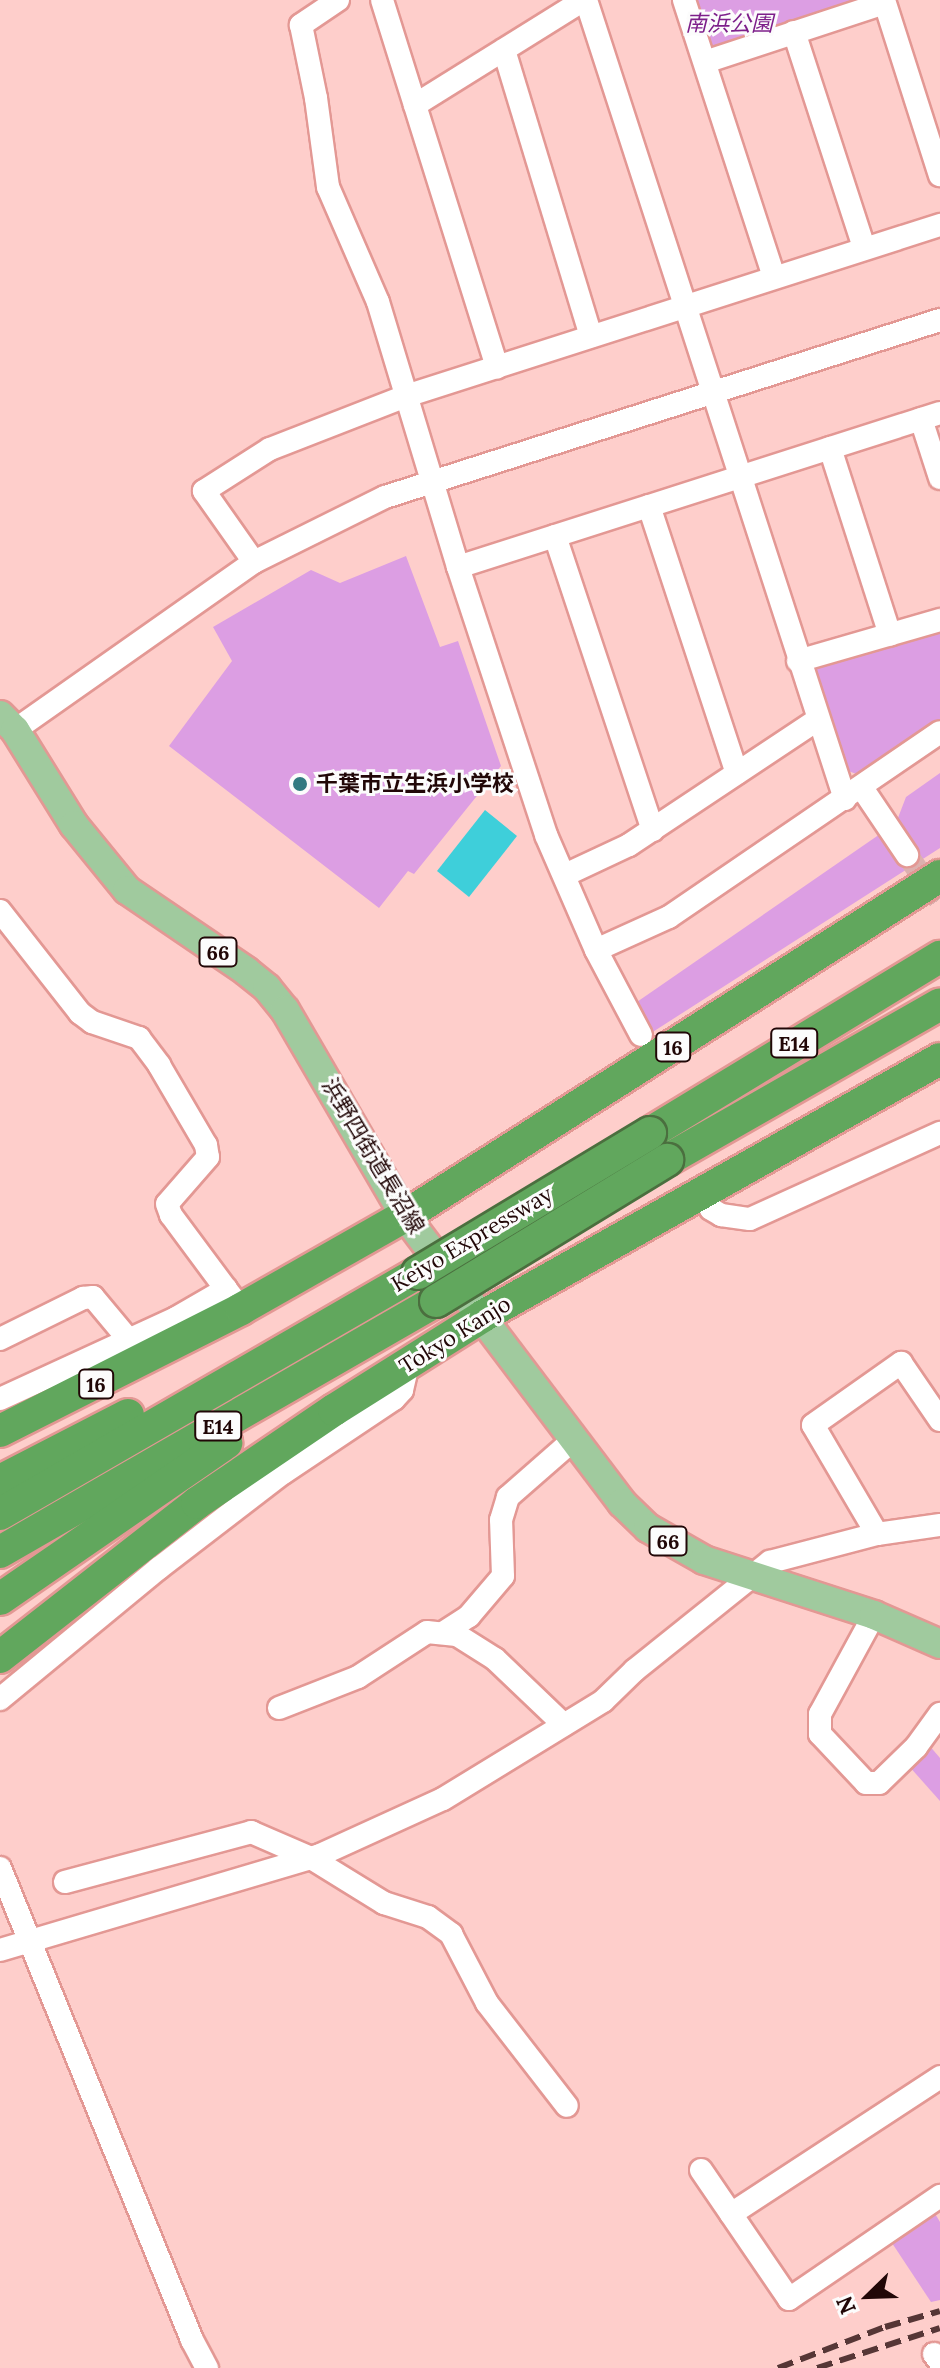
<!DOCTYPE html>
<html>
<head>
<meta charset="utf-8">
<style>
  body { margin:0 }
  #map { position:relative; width:940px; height:2368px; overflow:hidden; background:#fececb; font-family:Lora,"Noto Sans JP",serif }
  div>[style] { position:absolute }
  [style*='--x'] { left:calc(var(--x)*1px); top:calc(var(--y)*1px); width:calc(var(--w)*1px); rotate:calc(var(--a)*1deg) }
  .green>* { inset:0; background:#dc9ee3 }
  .water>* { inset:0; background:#3ecfda }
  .minor-tunnel>* { height:22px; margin-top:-11px; transform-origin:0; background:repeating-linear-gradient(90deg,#ddb0ae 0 22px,transparent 0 33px) }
  .roads { filter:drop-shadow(2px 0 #e39894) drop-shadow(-2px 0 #e39894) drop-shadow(0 2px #e39894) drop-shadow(0 -2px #e39894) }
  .minor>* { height:22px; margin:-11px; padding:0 11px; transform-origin:11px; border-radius:11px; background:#fff }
  .major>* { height:28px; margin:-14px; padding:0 14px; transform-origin:14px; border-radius:14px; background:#a0ca9e }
  .highway>* { height:32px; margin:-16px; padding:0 16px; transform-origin:16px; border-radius:16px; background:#61a75d }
  .rail>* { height:6px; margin-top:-3px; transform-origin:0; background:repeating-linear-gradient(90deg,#563636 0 16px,transparent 0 24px) }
  .bridges { filter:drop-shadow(2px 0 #4b6f3f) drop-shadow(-2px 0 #4b6f3f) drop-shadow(0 2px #4b6f3f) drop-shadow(0 -2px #4b6f3f) }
  .highway-bridge>* { height:32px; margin:-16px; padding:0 16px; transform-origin:16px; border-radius:16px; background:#61a75d }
  .dots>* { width:22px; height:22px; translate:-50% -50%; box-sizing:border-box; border:4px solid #fcfcfc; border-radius:50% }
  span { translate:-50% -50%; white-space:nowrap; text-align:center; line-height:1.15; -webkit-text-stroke:6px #fcfcfc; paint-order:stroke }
  .shield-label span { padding:2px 6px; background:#fcfcfc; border:2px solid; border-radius:6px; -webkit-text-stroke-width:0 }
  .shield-label { font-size:20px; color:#210707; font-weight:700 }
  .park-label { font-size:22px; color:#7d1f8a; font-style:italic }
  .poi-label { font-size:22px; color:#210707; font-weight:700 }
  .left { translate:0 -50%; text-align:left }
  .street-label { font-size:22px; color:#210707 }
  .north { position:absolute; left:828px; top:2256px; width:80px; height:80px; -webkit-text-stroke:6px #fcfcfc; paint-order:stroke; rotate:247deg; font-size:22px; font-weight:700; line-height:32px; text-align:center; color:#210707 }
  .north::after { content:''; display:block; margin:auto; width:28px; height:36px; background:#210707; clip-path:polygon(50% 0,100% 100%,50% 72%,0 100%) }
</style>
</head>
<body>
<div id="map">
  <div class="green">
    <i style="clip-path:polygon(693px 0,878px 0,711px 55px)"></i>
    <i style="clip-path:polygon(406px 556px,440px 647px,458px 641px,501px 766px,414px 874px,408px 871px,379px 908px,169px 746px,232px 661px,213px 627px,311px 570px,340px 583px)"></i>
    <i style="clip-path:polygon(940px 625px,940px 725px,867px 778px,843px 769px,813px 673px,819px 665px)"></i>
    <i style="clip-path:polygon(940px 773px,940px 848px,648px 1035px,634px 1004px,896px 823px,906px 797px)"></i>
    <i style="clip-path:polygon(928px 1744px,940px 1758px,940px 1801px,908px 1765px)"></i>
    <i style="clip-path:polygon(934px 2212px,940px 2222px,940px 2300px,931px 2302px,890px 2240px)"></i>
  </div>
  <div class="water">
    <i style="clip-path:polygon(485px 810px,517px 836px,469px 897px,437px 871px)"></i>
  </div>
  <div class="minor-tunnel">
    <i style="--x:907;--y:855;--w:57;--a:54.3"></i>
  </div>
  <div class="roads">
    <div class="minor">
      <i style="--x:338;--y:0;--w:45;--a:146"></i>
      <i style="--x:301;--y:25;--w:75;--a:78.4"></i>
      <i style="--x:316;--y:98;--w:90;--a:82.3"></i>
      <i style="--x:328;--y:187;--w:125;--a:66.5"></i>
      <i style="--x:378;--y:302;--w:277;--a:73.2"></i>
      <i style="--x:458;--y:567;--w:282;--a:71.8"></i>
      <i style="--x:546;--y:835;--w:125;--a:66.5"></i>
      <i style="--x:596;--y:950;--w:96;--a:62.1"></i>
      <i style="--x:382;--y:0;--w:385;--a:72.6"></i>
      <i style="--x:586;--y:0;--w:840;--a:72.04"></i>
      <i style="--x:684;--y:0;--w:291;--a:72"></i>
      <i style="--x:884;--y:0;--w:184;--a:72.3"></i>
      <i style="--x:794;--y:32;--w:227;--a:72"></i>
      <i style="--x:504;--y:50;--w:299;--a:73.1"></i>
      <i style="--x:705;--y:62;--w:188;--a:-18.2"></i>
      <i style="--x:415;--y:105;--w:199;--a:-31.9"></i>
      <i style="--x:921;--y:419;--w:62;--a:72.1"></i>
      <i style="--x:830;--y:448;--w:196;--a:72.2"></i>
      <i style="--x:649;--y:506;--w:281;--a:71.8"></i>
      <i style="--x:555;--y:536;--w:310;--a:71.6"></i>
      <i style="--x:254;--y:562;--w:87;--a:-125.2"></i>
      <i style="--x:204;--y:491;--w:78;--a:-32.5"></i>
      <i style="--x:270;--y:449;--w:146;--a:-21.3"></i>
      <i style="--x:406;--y:396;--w:561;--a:-17.76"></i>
      <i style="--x:458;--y:567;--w:506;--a:-17.72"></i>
      <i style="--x:798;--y:661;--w:148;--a:-16.1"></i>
      <i style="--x:15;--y:730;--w:292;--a:-35.1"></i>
      <i style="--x:254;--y:562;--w:146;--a:-26.4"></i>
      <i style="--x:385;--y:497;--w:583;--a:-17.69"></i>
      <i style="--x:862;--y:788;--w:81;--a:56.1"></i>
      <i style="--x:565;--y:875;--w:71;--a:-25.1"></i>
      <i style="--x:629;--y:845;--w:226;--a:-33.6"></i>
      <i style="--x:0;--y:911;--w:130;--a:51.9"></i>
      <i style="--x:80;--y:1013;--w:15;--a:37"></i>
      <i style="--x:92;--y:1022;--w:50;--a:18.8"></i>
      <i style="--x:139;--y:1038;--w:34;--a:53"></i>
      <i style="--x:159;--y:1065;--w:93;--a:59.6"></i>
      <i style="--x:206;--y:1145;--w:12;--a:81"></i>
      <i style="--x:208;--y:1157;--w:62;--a:131.1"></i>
      <i style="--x:167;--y:1204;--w:12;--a:70"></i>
      <i style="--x:171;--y:1215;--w:92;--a:53.4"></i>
      <i style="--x:596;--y:950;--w:80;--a:-24.3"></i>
      <i style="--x:669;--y:917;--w:328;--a:-34.3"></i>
      <i style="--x:702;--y:1194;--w:17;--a:59"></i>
      <i style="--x:711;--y:1209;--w:12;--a:31"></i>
      <i style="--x:721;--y:1215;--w:29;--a:8"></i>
      <i style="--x:750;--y:1219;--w:209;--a:-24.4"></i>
      <i style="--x:0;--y:1339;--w:93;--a:-26.3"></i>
      <i style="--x:83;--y:1298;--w:10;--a:-6"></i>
      <i style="--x:93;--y:1297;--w:56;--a:50.1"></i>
      <i style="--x:0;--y:1399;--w:194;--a:-24.7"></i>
      <i style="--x:176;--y:1318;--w:58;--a:-30.1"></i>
      <i style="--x:226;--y:1289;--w:15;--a:53"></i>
      <i style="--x:877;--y:1534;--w:126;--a:-120.4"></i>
      <i style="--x:813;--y:1425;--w:108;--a:-35.2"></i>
      <i style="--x:901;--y:1363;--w:69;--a:55.6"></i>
      <i style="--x:874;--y:1615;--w:113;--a:118.6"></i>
      <i style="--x:820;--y:1714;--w:20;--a:90"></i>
      <i style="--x:820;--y:1734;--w:67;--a:46.8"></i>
      <i style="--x:866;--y:1783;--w:13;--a:0"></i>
      <i style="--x:879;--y:1783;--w:52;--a:-44.2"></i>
      <i style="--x:916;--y:1747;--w:41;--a:-54"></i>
      <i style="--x:443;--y:1633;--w:31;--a:-33"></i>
      <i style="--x:469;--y:1616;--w:52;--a:-49.6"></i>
      <i style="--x:503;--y:1576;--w:56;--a:-92"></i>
      <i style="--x:501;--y:1520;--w:24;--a:-73"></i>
      <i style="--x:508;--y:1497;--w:86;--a:-41.2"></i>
      <i style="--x:0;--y:1699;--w:206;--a:-39.5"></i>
      <i style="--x:159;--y:1568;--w:156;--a:-37.5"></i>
      <i style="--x:283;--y:1473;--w:133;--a:-33.7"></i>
      <i style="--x:394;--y:1399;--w:12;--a:-48"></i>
      <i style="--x:402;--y:1390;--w:26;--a:-77"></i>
      <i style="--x:279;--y:1708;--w:85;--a:-21.4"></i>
      <i style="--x:358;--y:1677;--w:82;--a:-33.1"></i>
      <i style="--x:427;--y:1632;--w:30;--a:6"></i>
      <i style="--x:457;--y:1635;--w:45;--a:32.3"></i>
      <i style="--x:495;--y:1659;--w:95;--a:43.7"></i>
      <i style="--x:0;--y:1868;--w:510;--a:67.86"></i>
      <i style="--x:192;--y:2340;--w:32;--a:62"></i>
      <i style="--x:65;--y:1882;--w:193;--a:-15"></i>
      <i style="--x:251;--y:1832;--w:65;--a:23.4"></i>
      <i style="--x:311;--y:1858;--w:86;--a:31.7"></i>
      <i style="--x:384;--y:1903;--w:46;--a:17.7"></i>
      <i style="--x:428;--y:1917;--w:29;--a:36"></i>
      <i style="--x:451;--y:1934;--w:78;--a:62.4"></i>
      <i style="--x:487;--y:2003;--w:130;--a:52.2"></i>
      <i style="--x:0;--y:1950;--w:334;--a:-16.5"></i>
      <i style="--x:320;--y:1855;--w:135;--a:-24.5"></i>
      <i style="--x:443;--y:1799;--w:188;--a:-31.5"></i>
      <i style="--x:603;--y:1701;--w:45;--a:-44.1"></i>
      <i style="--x:635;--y:1670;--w:173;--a:-38.7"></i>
      <i style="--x:770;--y:1562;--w:111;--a:-14.7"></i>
      <i style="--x:877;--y:1534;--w:64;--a:-8.1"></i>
      <i style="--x:701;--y:2170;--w:156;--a:55.7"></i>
      <i style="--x:789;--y:2299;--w:183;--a:-34.3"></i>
      <i style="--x:731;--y:2214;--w:250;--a:-33.2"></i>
      <i style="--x:934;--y:2354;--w:10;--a:53"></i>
    </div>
    <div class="major">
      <i style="--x:0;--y:715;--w:21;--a:45"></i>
      <i style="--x:15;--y:730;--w:112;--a:58.2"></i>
      <i style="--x:74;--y:825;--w:84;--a:50.8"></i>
      <i style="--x:127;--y:890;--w:144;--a:34.2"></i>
      <i style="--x:246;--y:971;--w:27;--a:39"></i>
      <i style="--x:267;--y:988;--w:28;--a:51"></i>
      <i style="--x:285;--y:1010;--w:238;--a:59.8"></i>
      <i style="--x:405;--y:1216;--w:360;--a:52.9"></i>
      <i style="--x:622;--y:1503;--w:36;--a:44"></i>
      <i style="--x:648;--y:1528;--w:64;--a:29.7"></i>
      <i style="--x:704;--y:1560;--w:179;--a:17.9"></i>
      <i style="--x:874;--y:1615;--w:72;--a:23.7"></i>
    </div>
    <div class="highway">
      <i style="--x:650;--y:1133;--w:339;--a:-31.3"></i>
      <i style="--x:667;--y:1160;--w:314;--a:-29.7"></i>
      <i style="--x:0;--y:1431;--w:270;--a:-26.8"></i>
      <i style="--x:241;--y:1309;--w:189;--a:-29.6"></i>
      <i style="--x:405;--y:1216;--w:634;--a:-32.44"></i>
      <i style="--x:0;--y:1481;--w:144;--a:-27.3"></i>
      <i style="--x:0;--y:1514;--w:482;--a:-30"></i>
      <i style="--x:0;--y:1552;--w:503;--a:-29.93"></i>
      <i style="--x:0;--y:1599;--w:275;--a:-34.6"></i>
      <i style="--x:0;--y:1657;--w:250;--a:-38"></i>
      <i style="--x:197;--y:1503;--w:166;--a:-34.2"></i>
      <i style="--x:334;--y:1410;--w:176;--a:-32.2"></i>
      <i style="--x:483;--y:1316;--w:524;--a:-29.35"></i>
    </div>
  </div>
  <div class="rail">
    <i style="--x:778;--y:2368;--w:115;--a:-21"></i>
    <i style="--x:885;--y:2327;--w:57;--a:-16.2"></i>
    <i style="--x:817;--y:2368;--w:129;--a:-18"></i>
  </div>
  <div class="bridges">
    <div class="highway-bridge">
      <i style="--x:418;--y:1273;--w:271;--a:-31.1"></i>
      <i style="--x:436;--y:1301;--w:271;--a:-31.4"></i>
    </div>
  </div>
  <div class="dots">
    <i style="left:300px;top:784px;background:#327a81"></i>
  </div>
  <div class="shield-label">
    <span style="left:218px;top:952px">66</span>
    <span style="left:794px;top:1043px">E14</span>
    <span style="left:673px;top:1047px">16</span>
    <span style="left:96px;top:1384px">16</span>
    <span style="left:218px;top:1426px">E14</span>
    <span style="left:668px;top:1541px">66</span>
  </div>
  <div class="park-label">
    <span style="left:729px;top:24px">南浜公園</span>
  </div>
  <div class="poi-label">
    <span class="left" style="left:316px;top:784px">千葉市立生浜小学校</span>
  </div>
  <div class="street-label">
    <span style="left:373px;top:1156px;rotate:59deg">浜野四街道長沼線</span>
    <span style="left:472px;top:1239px;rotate:-31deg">Keiyo Expressway</span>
    <span style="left:455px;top:1335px;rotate:-32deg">Tokyo Kanjo</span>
  </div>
  <div class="north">N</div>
</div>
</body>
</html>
